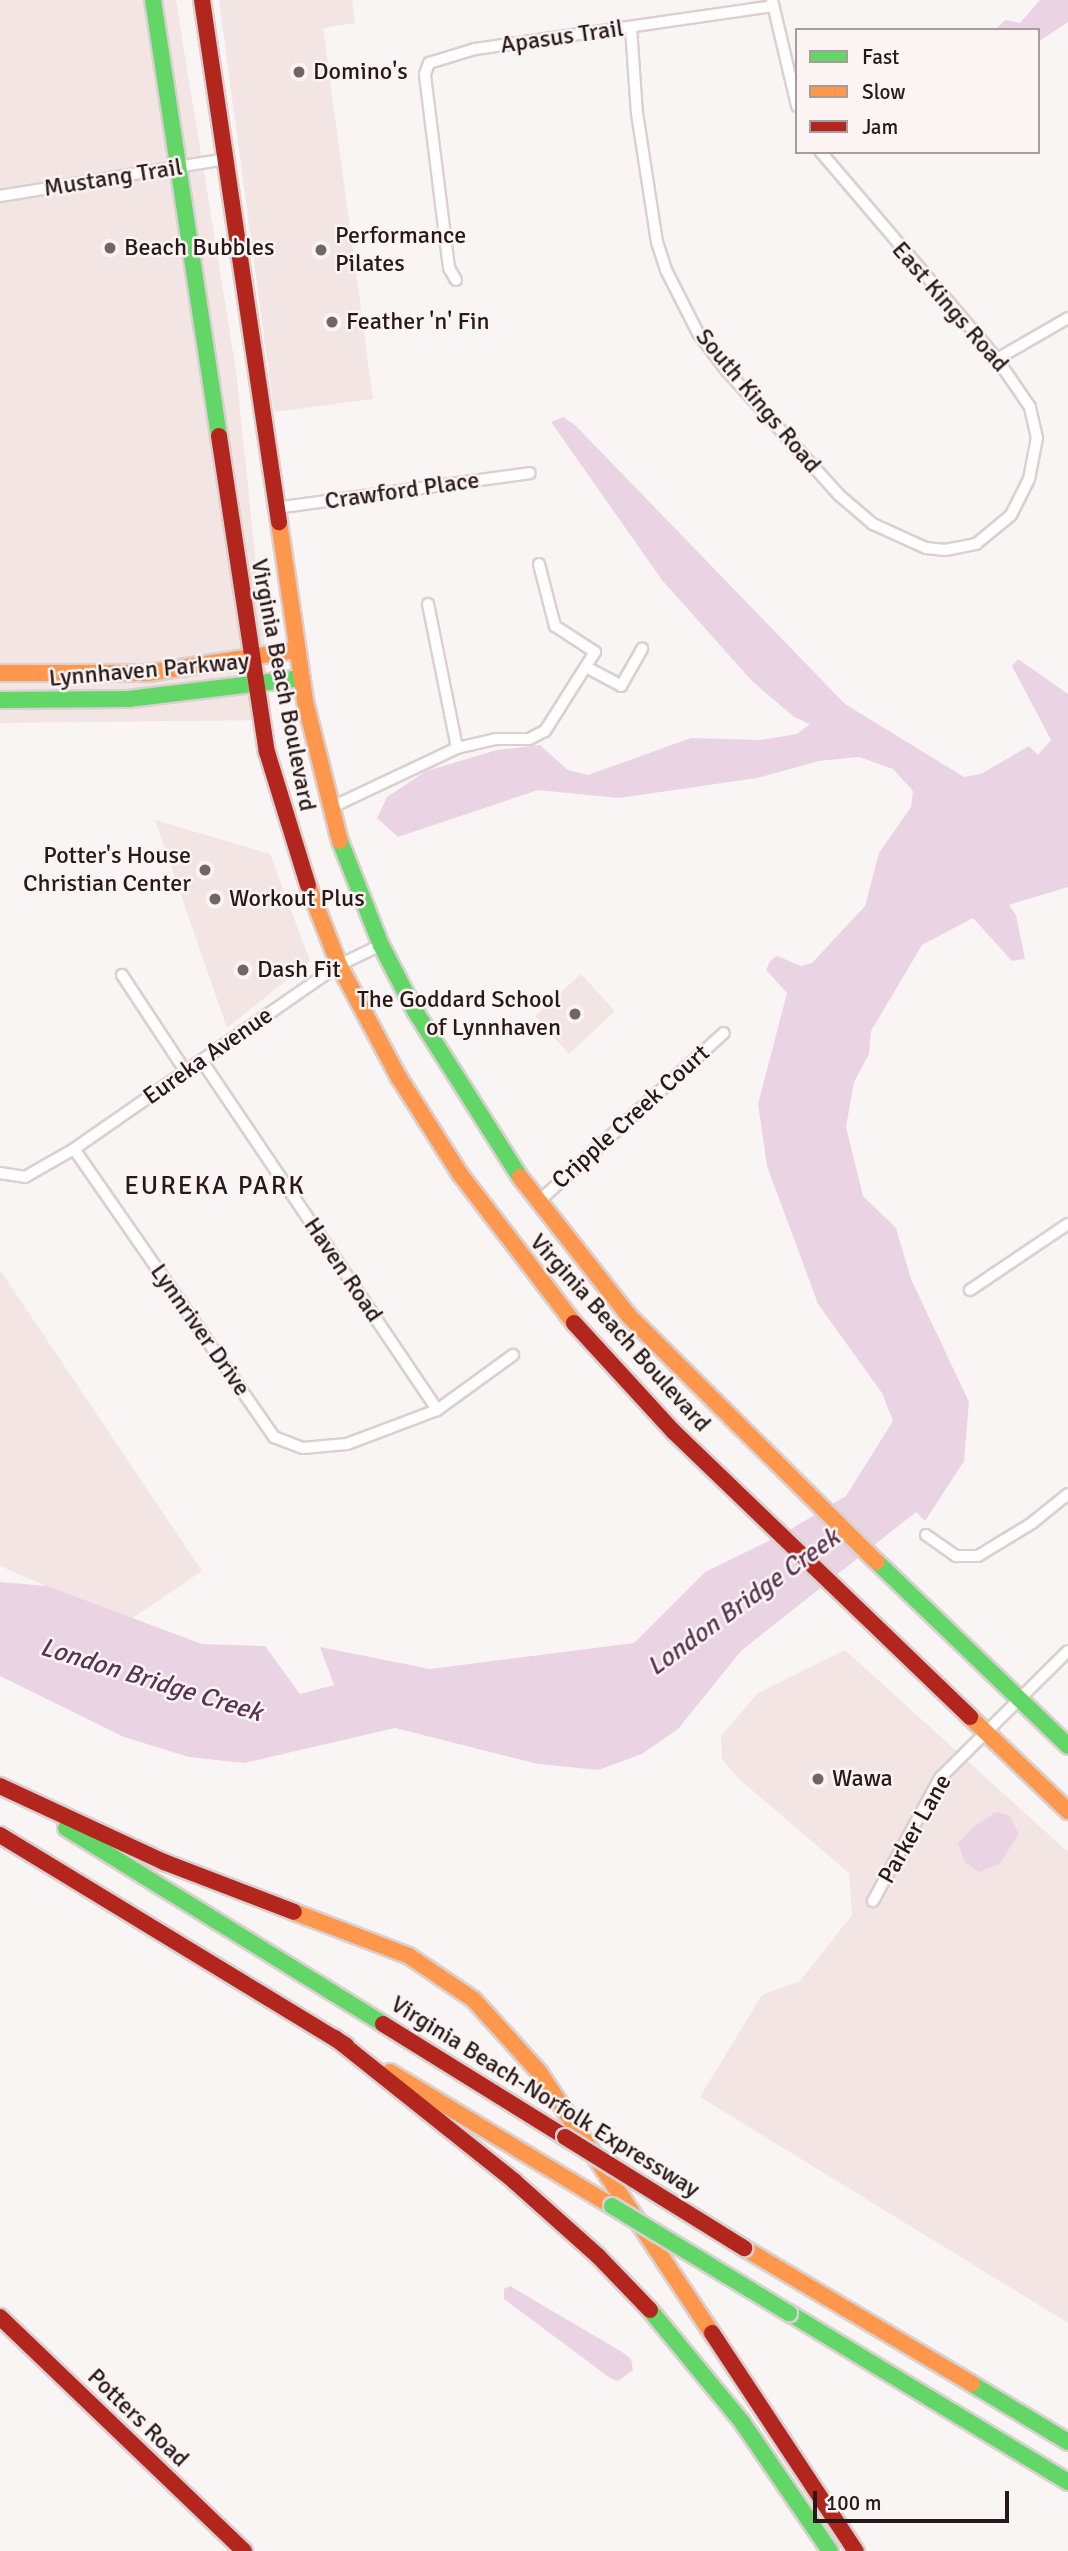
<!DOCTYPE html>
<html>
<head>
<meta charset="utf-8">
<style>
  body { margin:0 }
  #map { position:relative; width:1068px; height:2551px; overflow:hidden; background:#faf5f5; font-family:Signika,sans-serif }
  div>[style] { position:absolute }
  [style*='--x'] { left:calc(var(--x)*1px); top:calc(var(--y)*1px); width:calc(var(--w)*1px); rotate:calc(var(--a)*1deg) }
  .built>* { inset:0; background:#f2e5e4 }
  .water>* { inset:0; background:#ead4e3 }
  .roads { filter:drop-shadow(2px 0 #dad0d0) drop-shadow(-2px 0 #dad0d0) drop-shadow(0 2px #dad0d0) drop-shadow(0 -2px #dad0d0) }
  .street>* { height:10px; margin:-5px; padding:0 5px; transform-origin:5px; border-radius:5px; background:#fefefe }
  .fast>* { height:16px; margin:-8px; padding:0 8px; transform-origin:8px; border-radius:8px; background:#63d668 }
  .slow>* { height:16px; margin:-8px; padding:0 8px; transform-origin:8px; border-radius:8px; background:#ff974d }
  .jam>* { height:16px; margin:-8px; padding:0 8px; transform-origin:8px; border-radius:8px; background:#b3261e }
  .bridges { filter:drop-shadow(2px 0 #d6d2d1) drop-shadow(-2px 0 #d6d2d1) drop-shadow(0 2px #d6d2d1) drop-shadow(0 -2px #d6d2d1) }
  .fast-bridge>* { height:16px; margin:-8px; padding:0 8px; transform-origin:8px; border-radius:8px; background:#63d668 }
  .jam-bridge>* { height:16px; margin:-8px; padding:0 8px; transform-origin:8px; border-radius:8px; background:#b3261e }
  .dots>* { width:19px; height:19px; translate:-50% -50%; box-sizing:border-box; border:4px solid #fcf4f3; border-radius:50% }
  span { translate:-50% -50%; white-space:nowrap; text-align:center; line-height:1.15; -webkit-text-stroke:5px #fcf4f3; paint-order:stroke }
  .street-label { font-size:24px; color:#261918 }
  .poi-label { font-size:24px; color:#261918 }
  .left { translate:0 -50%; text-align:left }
  .right { translate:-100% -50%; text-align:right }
  .neighbourhood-label { font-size:26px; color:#261918; letter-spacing:2px }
  .water-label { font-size:26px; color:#5a3352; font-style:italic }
  .legend { position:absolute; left:795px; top:28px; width:245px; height:126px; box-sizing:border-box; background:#fcf4f3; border:2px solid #a69c9b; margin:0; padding:9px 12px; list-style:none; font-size:21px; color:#261918 }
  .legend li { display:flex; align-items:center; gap:14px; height:35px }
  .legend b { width:35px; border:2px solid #a69c9b }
  .scale { position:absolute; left:813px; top:2491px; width:196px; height:32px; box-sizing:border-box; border:4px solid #261918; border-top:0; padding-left:9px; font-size:21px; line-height:24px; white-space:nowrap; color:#261918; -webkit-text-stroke:5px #fcf4f3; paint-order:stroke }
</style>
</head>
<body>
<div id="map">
  <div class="built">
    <i style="clip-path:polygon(0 0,176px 0,236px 370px,272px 720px,0 723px)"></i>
    <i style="clip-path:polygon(219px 0,352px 0,355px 23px,323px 28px,373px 399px,274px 412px)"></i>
    <i style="clip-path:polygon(155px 820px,270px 854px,310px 961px,227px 1028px)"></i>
    <i style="clip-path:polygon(581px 974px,615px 1011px,569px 1054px,535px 1016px)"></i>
    <i style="clip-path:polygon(0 1270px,202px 1571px,128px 1621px,0 1566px)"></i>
    <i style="clip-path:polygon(845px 1650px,1068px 1852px,1068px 2323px,700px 2097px,762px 1995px,800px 1981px,852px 1915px,849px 1873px,738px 1778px,722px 1759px,721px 1736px,758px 1693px)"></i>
  </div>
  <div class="water">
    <i style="clip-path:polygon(1040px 0,1068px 0,1068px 22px,1038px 42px,1038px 30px,995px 30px,1005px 20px,1020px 23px)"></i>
    <i style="clip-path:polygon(563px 417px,575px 425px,845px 704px,964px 777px,981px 774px,1029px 746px,1038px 755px,1051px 740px,1012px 666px,1018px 659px,1068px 694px,1068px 887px,1009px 905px,1016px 915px,1025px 959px,1012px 961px,973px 918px,922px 945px,871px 1031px,869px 1054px,854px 1082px,846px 1127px,863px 1196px,896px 1228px,911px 1279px,969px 1402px,964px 1461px,925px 1521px,916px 1512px,741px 1651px,678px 1729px,642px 1754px,598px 1770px,538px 1764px,395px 1728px,244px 1763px,189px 1757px,124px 1737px,0 1676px,0 1582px,47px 1586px,202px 1644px,265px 1646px,300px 1694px,334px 1685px,320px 1647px,430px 1669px,634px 1643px,705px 1572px,781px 1535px,846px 1496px,893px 1421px,882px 1393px,818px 1304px,767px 1166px,758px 1104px,787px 993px,766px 970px,770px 961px,777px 956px,801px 966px,812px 963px,865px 906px,879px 853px,911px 807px,913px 791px,893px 769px,859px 757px,819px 761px,757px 778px,619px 798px,538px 790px,398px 837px,377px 818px,387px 797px,426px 771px,497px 750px,540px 745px,568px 770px,588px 775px,691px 738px,761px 740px,797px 734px,810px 724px,794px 717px,751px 680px,662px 580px,551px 422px)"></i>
    <i style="clip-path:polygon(996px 1812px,1009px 1815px,1019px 1834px,999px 1864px,979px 1872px,965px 1862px,958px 1844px,972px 1828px)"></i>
    <i style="clip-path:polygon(510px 2286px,622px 2352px,631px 2359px,633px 2370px,618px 2381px,610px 2378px,504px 2299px,504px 2289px)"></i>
  </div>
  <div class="roads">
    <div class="street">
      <i style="--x:772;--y:0;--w:109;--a:76.7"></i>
      <i style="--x:631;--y:28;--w:85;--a:86"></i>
      <i style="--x:637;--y:113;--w:131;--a:81.2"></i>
      <i style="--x:657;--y:242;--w:29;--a:72"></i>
      <i style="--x:666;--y:270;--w:71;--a:63.1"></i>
      <i style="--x:698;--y:333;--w:48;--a:52.7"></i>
      <i style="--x:727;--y:371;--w:167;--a:47.9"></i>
      <i style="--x:839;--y:495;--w:45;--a:40.5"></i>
      <i style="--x:873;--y:524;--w:58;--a:24.4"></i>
      <i style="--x:926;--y:548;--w:19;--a:6"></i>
      <i style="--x:945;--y:550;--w:32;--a:-11"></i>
      <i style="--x:976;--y:544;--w:45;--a:-39.6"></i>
      <i style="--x:1011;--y:515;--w:40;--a:-63.4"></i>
      <i style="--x:1029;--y:479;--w:42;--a:-79"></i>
      <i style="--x:1037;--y:438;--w:32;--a:-103"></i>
      <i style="--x:1030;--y:407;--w:58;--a:-124.5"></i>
      <i style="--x:997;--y:359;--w:272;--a:-130.4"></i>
      <i style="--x:0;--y:196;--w:228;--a:-9.3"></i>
      <i style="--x:456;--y:280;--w:14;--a:-120"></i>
      <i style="--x:449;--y:268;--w:195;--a:-97.1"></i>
      <i style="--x:425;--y:74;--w:12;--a:-70"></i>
      <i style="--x:429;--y:63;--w:48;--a:-16.9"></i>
      <i style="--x:475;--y:49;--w:301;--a:-8.2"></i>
      <i style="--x:997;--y:359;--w:82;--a:-30"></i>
      <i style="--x:275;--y:508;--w:257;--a:-7.8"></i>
      <i style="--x:428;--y:604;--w:147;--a:78.6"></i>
      <i style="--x:586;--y:667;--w:40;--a:28"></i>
      <i style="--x:621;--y:686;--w:43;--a:-60.4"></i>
      <i style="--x:330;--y:808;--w:140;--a:-25.3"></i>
      <i style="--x:457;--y:748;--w:40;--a:-13"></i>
      <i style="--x:496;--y:739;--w:33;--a:0"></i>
      <i style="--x:529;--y:739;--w:18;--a:-27"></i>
      <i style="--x:545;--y:731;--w:93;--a:-57.7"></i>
      <i style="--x:595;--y:652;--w:48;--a:-147"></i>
      <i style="--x:555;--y:626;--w:64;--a:-104.5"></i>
      <i style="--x:122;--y:975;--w:116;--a:56.6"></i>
      <i style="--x:202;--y:1061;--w:421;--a:56"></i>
      <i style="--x:74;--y:1149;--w:323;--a:-34.8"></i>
      <i style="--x:339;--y:965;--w:47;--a:-25.5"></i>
      <i style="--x:0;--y:1173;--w:25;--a:9"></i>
      <i style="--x:25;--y:1177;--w:56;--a:-29.7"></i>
      <i style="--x:74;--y:1149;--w:351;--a:55.2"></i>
      <i style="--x:274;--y:1437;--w:31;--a:21"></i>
      <i style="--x:303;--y:1448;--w:44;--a:-5.2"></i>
      <i style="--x:347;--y:1444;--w:96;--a:-20.7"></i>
      <i style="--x:437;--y:1410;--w:94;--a:-35.9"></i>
      <i style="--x:538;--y:1202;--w:251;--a:-42.3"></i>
      <i style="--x:970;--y:1290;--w:118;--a:-34"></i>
      <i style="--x:926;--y:1535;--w:37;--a:35"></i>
      <i style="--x:956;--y:1556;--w:22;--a:0"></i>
      <i style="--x:978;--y:1556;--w:63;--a:-31.4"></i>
      <i style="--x:1032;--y:1523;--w:46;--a:-38.9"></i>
      <i style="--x:873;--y:1901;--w:140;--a:-61.4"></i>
      <i style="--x:940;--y:1778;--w:180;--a:-44.8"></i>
    </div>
    <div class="fast">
      <i style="--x:153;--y:0;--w:441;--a:81.4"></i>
      <i style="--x:0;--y:700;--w:128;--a:-0.4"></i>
      <i style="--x:128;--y:699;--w:175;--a:-6.9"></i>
      <i style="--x:340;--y:841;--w:112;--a:68.5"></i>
      <i style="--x:381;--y:945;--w:74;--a:62.7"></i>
      <i style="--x:415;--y:1011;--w:196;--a:57.7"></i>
      <i style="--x:877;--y:1562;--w:265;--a:43.9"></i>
      <i style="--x:66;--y:1828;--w:373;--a:31.7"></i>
      <i style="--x:650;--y:2310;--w:145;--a:50.6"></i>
      <i style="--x:742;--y:2422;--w:156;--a:55.7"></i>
      <i style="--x:789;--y:2313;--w:326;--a:31.2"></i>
      <i style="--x:972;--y:2384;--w:112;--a:31.1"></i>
    </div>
    <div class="slow">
      <i style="--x:279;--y:522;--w:181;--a:81.7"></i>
      <i style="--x:305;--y:701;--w:144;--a:76"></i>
      <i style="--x:0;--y:673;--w:148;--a:0"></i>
      <i style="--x:148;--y:673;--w:151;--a:-8.8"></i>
      <i style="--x:308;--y:885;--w:86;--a:68.8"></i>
      <i style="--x:339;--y:965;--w:126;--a:62"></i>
      <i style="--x:398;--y:1076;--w:116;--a:57.7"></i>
      <i style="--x:460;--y:1174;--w:188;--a:52.6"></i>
      <i style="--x:520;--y:1177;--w:177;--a:51.9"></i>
      <i style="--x:629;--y:1316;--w:349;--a:44.8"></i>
      <i style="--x:970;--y:1717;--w:136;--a:43.8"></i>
      <i style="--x:294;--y:1912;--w:123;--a:20.9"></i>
      <i style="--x:409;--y:1956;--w:78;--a:34.1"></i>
      <i style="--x:474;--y:2000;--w:97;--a:47.9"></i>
      <i style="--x:539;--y:2072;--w:313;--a:56.5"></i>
      <i style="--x:390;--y:2072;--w:259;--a:31.1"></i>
      <i style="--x:744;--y:2248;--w:265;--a:30.8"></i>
    </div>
    <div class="jam">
      <i style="--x:202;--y:0;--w:528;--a:81.61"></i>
      <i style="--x:219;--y:436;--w:320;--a:81.4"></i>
      <i style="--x:267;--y:752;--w:139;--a:72.9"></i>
      <i style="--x:574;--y:1323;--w:148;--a:47.5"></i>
      <i style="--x:674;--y:1432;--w:411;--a:43.9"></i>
      <i style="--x:0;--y:1786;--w:181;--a:24.9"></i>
      <i style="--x:164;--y:1862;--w:139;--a:21"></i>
      <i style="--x:0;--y:1835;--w:405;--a:31.3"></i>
      <i style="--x:383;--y:2024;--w:214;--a:31.8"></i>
      <i style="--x:335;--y:2038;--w:229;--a:38.6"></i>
      <i style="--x:514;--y:2181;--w:113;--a:41.8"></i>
      <i style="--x:598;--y:2256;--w:75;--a:46.1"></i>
      <i style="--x:0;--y:2317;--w:338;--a:43.8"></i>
      <i style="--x:712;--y:2333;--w:261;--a:56.6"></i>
    </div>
  </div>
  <div class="bridges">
    <div class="fast-bridge">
      <i style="--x:612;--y:2206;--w:207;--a:31.2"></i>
    </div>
    <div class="jam-bridge">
      <i style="--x:565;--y:2137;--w:211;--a:31.8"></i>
    </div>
  </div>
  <div class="dots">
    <i style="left:299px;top:72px;background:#706665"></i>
    <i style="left:110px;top:248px;background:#706665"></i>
    <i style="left:321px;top:250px;background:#706665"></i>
    <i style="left:332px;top:322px;background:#706665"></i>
    <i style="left:205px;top:870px;background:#706665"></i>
    <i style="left:215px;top:899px;background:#706665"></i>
    <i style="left:243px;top:970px;background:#706665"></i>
    <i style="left:575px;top:1014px;background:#706665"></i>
    <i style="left:818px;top:1779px;background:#706665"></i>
  </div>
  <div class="street-label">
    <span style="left:562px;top:37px;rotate:-8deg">Apasus Trail</span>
    <span style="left:113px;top:178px;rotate:-9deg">Mustang Trail</span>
    <span style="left:950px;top:307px;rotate:49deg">East Kings Road</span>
    <span style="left:758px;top:401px;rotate:50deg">South Kings Road</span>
    <span style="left:402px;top:491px;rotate:-8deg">Crawford Place</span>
    <span style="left:149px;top:670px;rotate:-5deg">Lynnhaven Parkway</span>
    <span style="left:283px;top:685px;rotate:79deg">Virginia Beach Boulevard</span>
    <span style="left:208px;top:1056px;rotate:-35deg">Eureka Avenue</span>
    <span style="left:631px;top:1117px;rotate:-42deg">Cripple Creek Court</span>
    <span style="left:343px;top:1270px;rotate:56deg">Haven Road</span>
    <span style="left:200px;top:1330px;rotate:55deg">Lynnriver Drive</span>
    <span style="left:620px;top:1333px;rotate:48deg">Virginia Beach Boulevard</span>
    <span style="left:915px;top:1829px;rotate:-60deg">Parker Lane</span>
    <span style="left:545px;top:2097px;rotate:32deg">Virginia Beach-Norfolk Expressway</span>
    <span style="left:138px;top:2418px;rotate:44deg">Potters Road</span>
  </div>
  <div class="poi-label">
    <span class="left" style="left:313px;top:72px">Domino's</span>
    <span class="left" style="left:335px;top:250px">Performance<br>Pilates</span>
    <span class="left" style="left:124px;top:248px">Beach Bubbles</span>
    <span class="left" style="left:346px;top:322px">Feather 'n' Fin</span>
    <span class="right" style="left:191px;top:870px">Potter's House<br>Christian Center</span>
    <span class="left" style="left:229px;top:899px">Workout Plus</span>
    <span class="left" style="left:257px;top:970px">Dash Fit</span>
    <span class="right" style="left:561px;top:1014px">The Goddard School<br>of Lynnhaven</span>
    <span class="left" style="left:832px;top:1779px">Wawa</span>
  </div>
  <div class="neighbourhood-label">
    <span style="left:215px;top:1187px">EUREKA PARK</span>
  </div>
  <div class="water-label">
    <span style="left:744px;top:1603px;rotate:-36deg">London Bridge Creek</span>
    <span style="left:151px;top:1681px;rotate:17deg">London Bridge Creek</span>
  </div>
  <ul class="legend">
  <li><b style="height:9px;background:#63d668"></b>Fast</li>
  <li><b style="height:9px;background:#ff974d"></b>Slow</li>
  <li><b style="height:9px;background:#b3261e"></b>Jam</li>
  </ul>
  <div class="scale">100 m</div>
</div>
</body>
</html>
